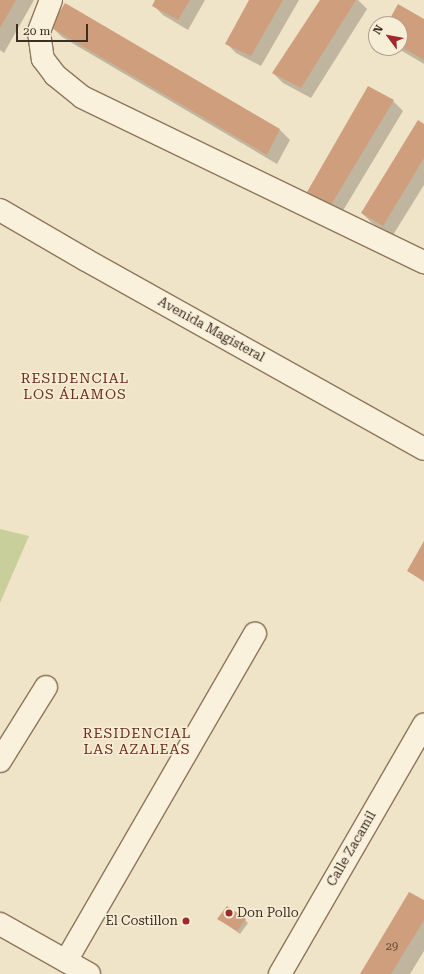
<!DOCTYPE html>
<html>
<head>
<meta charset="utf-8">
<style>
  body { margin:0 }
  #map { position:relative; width:424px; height:974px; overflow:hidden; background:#f0e4c8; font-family:"Roboto Serif",serif }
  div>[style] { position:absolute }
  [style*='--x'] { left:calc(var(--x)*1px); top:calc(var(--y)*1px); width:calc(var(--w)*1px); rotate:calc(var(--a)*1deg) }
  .green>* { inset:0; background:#c9cf9b }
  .shadow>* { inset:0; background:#0003 }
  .building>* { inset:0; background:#cf9f7d }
  .roads { filter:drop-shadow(1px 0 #8d765c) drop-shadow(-1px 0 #8d765c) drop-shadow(0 1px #8d765c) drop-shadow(0 -1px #8d765c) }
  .minor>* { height:22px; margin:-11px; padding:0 11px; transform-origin:11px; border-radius:11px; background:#faf1dc }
  .tertiary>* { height:22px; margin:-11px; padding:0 11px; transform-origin:11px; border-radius:11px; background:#faf1dc }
  .secondary>* { height:22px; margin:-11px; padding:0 11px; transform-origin:11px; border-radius:11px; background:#faf1dc }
  .dots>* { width:11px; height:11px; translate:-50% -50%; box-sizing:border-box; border:2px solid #f7eed8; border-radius:50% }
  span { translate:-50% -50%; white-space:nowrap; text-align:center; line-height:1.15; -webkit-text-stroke:3px #f7eed8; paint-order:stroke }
  .number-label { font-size:11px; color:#624a37 }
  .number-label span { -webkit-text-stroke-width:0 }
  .street-label { font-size:13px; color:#3d2e20 }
  .poi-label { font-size:13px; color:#3d2e20 }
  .left { translate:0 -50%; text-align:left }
  .right { translate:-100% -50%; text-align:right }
  .neighbourhood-label { font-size:14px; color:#6b2e1e; letter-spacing:1px }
  .north { position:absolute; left:368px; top:16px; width:40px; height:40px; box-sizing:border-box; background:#f7eed8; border:1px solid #ada18e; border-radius:50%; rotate:302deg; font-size:11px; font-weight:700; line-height:16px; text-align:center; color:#3d2e20 }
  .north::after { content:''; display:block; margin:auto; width:14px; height:18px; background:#9e2a2b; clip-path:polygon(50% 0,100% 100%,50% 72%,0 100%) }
  .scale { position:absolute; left:16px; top:24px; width:72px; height:18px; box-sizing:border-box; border:2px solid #3d2e20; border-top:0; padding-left:5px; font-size:12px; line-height:14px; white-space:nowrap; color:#3d2e20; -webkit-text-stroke:3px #f7eed8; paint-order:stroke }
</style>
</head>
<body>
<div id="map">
  <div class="green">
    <i style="clip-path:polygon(0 529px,29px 536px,0 603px)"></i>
  </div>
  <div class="shadow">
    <i style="clip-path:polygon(0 0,34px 0,4px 53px,0 50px)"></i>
    <i style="clip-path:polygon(156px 0,205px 0,188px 30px,163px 15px,153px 5px)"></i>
    <i style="clip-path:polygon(250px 0,299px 0,261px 66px,236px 53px,226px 43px)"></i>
    <i style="clip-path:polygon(321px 0,358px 0,367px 9px,311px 98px,283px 83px,273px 73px)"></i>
    <i style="clip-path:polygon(66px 4px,280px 130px,290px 140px,277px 164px,62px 37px,52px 27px)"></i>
    <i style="clip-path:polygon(424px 20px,424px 64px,397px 48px,400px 48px,400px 24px,388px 24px)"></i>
    <i style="clip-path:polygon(393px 101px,403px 111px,341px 214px,318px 202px,308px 192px)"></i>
    <i style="clip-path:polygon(424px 126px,424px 185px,393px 235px,372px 223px,362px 213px)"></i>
    <i style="clip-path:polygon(424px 543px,424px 582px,408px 571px)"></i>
    <i style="clip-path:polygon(424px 902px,424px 951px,410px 974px,361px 974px)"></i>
    <i style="clip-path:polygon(219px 919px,245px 920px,248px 923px,240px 934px)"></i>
  </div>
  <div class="building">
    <i style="clip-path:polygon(0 0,16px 0,0 28px)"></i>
    <i style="clip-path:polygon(155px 0,190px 0,178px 20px,152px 6px)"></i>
    <i style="clip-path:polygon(249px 0,283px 0,251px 56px,225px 44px)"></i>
    <i style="clip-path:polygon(320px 0,356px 0,301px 88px,272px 73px)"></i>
    <i style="clip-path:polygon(65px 3px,280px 129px,267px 155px,50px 27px)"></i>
    <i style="clip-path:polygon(398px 4px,424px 19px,424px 60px,400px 46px,400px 24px,387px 24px)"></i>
    <i style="clip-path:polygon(368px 86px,394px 100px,331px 205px,307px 192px)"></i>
    <i style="clip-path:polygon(418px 120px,424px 124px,424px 158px,383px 226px,361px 213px)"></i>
    <i style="clip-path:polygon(424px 541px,424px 581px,407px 571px)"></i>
    <i style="clip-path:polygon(409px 892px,424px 900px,424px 920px,391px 974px,360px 974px)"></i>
    <i style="clip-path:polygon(227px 906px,246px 919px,237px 931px,217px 919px)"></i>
  </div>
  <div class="roads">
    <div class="minor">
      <i style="--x:51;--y:0;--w:34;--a:111"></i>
      <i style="--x:39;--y:32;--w:27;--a:82"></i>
      <i style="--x:43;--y:59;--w:20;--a:53"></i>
      <i style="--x:55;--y:75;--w:35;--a:39"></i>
      <i style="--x:82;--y:97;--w:380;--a:25.8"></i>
      <i style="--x:0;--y:210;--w:99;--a:30.2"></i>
      <i style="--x:86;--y:260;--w:387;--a:29.2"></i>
      <i style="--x:0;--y:761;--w:87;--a:-58.1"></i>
      <i style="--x:66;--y:961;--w:378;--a:-60"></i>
    </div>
    <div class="tertiary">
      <i style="--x:280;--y:974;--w:288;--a:-60"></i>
    </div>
    <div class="secondary">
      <i style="--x:0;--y:924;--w:102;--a:29.3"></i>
    </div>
  </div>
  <div class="dots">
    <i style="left:229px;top:913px;background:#9e2a2b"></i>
    <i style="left:186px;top:921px;background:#9e2a2b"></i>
  </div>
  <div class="number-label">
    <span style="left:392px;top:947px">29</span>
  </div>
  <div class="street-label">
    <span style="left:211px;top:330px;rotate:29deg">Avenida Magisteral</span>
    <span style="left:352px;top:849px;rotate:-60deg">Calle Zacamil</span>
  </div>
  <div class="poi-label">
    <span class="left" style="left:237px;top:913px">Don Pollo</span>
    <span class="right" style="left:178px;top:921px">El Costillon</span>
  </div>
  <div class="neighbourhood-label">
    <span style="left:75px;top:386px">RESIDENCIAL<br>LOS ÁLAMOS</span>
    <span style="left:137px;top:741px">RESIDENCIAL<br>LAS AZALEAS</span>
  </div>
  <div class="north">N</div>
  <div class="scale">20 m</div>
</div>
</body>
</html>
